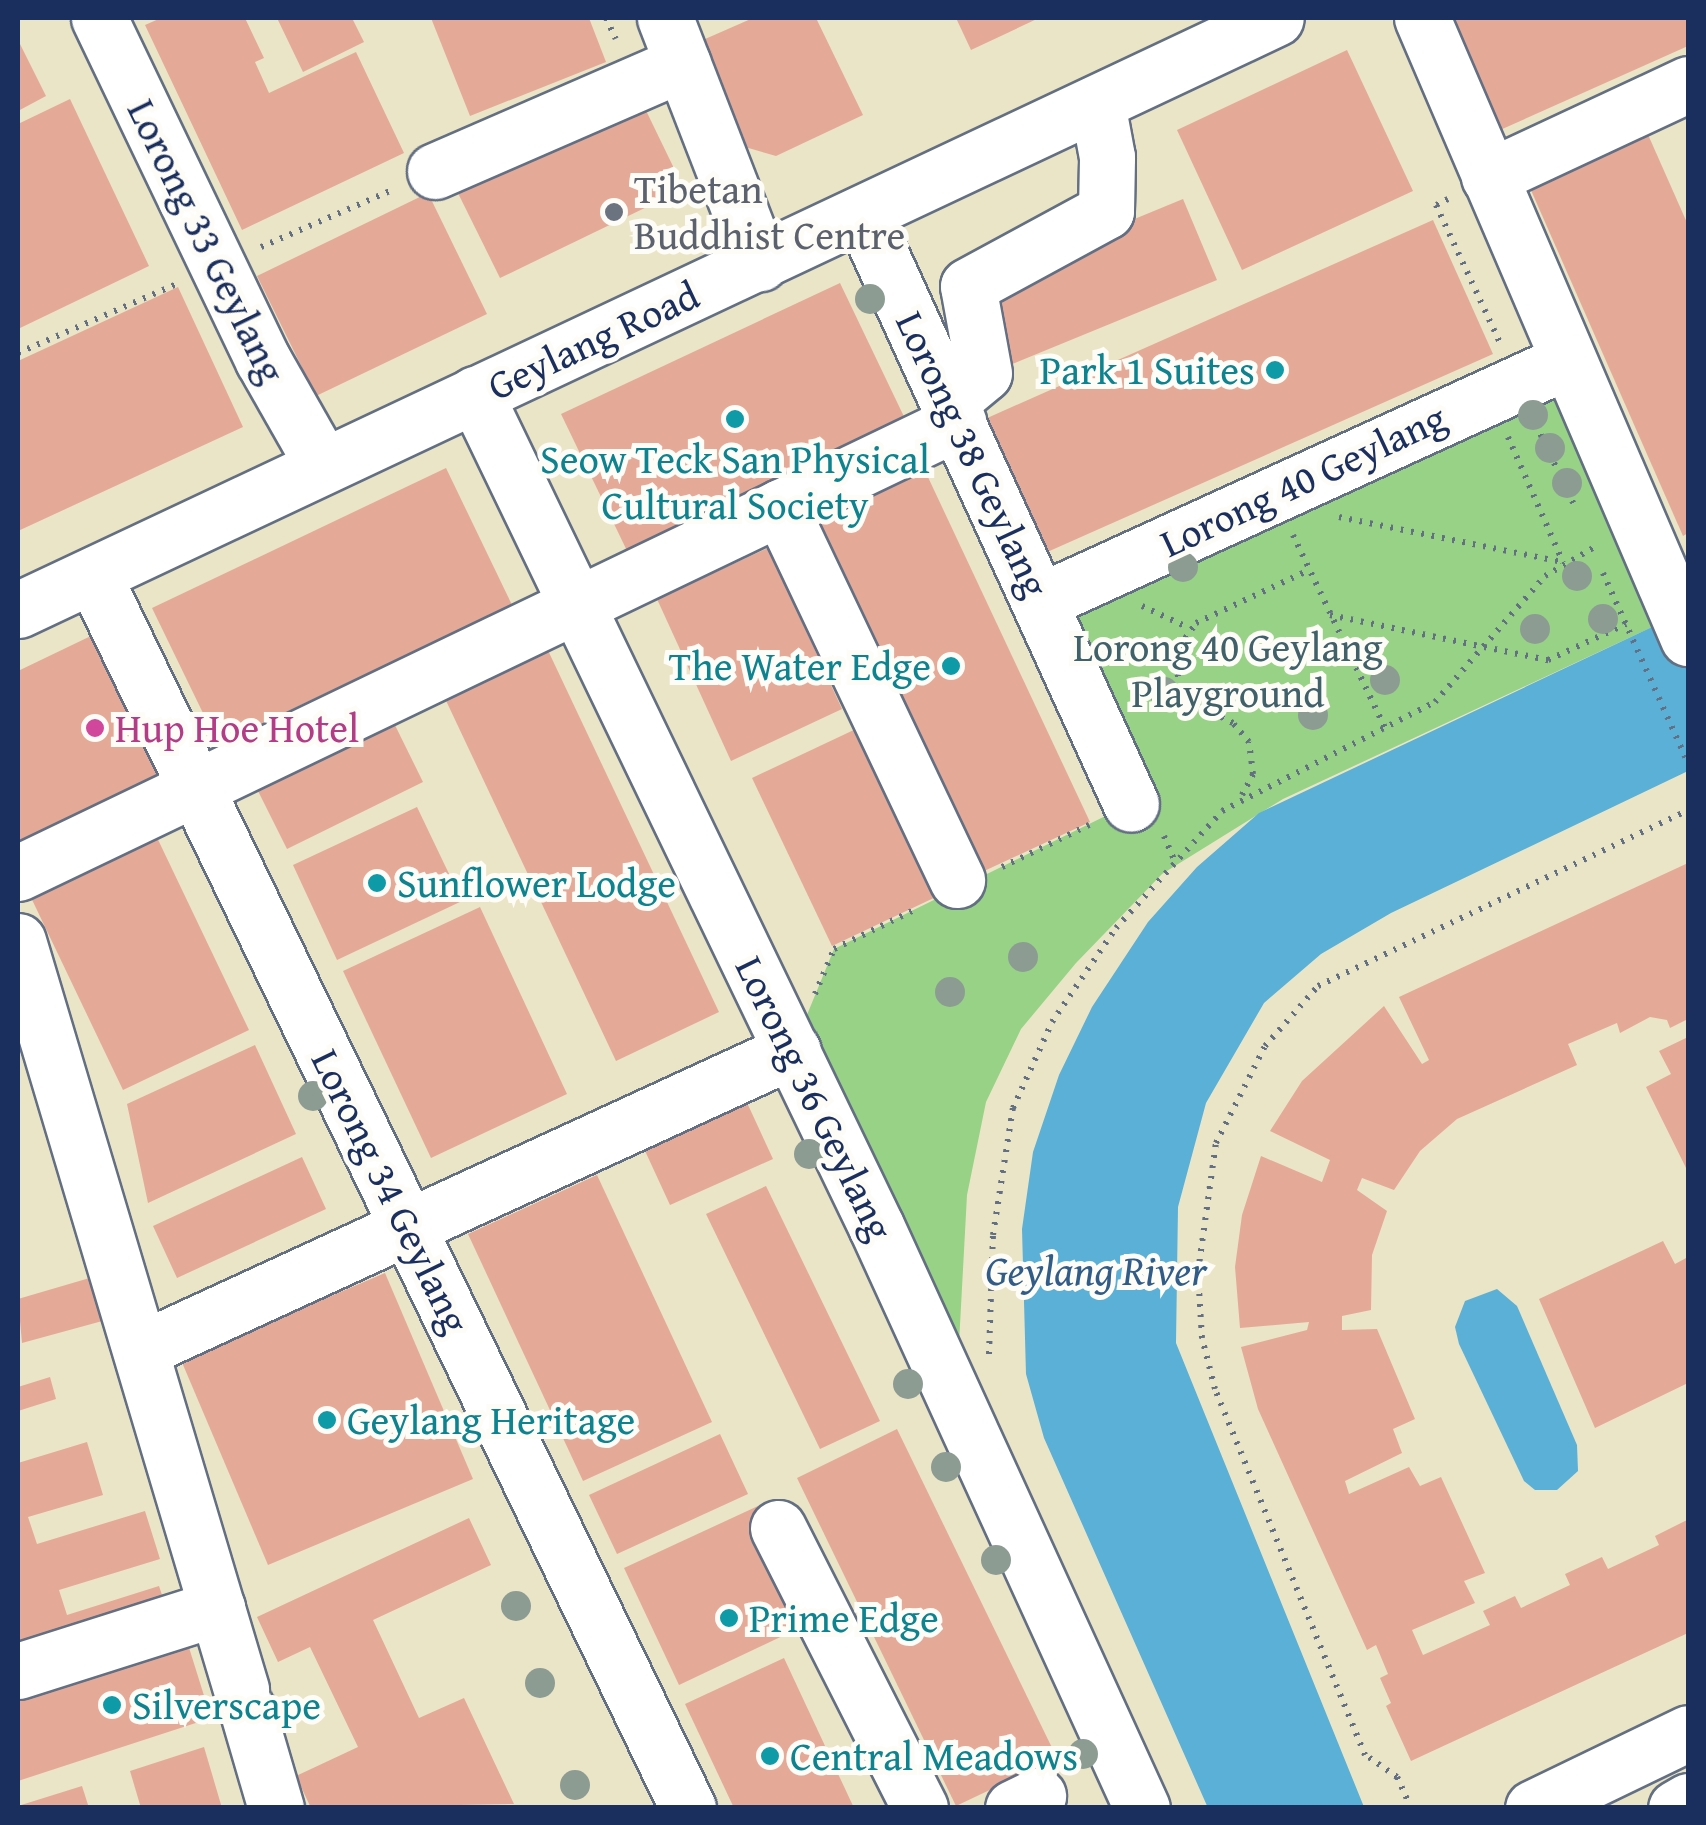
<!DOCTYPE html>
<html>
<head>
<meta charset="utf-8">
<style>
  body { margin:0 }
  #map { position:relative; width:1706px; height:1825px; overflow:hidden; background:#eae5c6; font-family:"Gentium Book Plus",serif }
  div>[style] { position:absolute }
  [style*='--x'] { left:calc(var(--x)*1px); top:calc(var(--y)*1px); width:calc(var(--w)*1px); rotate:calc(var(--a)*1deg) }
  .green>* { inset:0; background:#97d286 }
  .water>* { inset:0; background:#5ab0d6 }
  .building>* { inset:0; background:#e4aa97 }
  .path>* { height:6px; margin-top:-3px; transform-origin:0; background:repeating-linear-gradient(90deg,#636f82 0 2.5px,transparent 0 10.5px) }
  .roads { filter:drop-shadow(2px 0 #636f82) drop-shadow(-2px 0 #636f82) drop-shadow(0 2px #636f82) drop-shadow(0 -2px #636f82) }
  .minor>* { height:55px; margin:-27.5px; padding:0 27.5px; transform-origin:27.5px; border-radius:27.5px; background:#fff }
  .major>* { height:55px; margin:-27.5px; padding:0 27.5px; transform-origin:27.5px; border-radius:27.5px; background:#fff }
  .trees>* { width:30px; height:30px; margin:-15px; border-radius:50%; background:#8c9c93 }
  .dots>* { width:28px; height:28px; translate:-50% -50%; box-sizing:border-box; border:5px solid #fdfcf7; border-radius:50% }
  span { translate:-50% -50%; white-space:nowrap; text-align:center; line-height:1.15; -webkit-text-stroke:10px #fdfcf7; paint-order:stroke }
  .worship-label { font-size:40px; color:#5b616d }
  .left { translate:0 -50%; text-align:left }
  .street-label { font-size:40px; color:#1b2f5e }
  .culture-label { font-size:40px; color:#0d838f }
  .right { translate:-100% -50%; text-align:right }
  .park-label { font-size:40px; color:#40606a }
  .hotel-label { font-size:40px; color:#b23c85 }
  .water-label { font-size:42px; color:#315c88; font-style:italic }
  .frame { position:absolute; inset:0; border:20px solid #1b2f5e; pointer-events:none }
</style>
</head>
<body>
<div id="map">
  <div class="green">
    <i style="clip-path:polygon(1567px 361px,1678px 615px,1283px 799px,1162px 874px,1076px 963px,1021px 1029px,986px 1102px,967px 1195px,956px 1399px,793px 1049px,834px 949px,1130px 804px,1041px 601px)"></i>
  </div>
  <div class="water">
    <i style="clip-path:polygon(1688px 610px,1688px 771px,1391px 913px,1321px 954px,1264px 1003px,1206px 1103px,1178px 1207px,1176px 1343px,1364px 1807px,1208px 1808px,1044px 1438px,1026px 1374px,1022px 1229px,1033px 1152px,1059px 1075px,1092px 1007px,1148px 922px,1197px 867px,1259px 813px)"></i>
    <i style="clip-path:polygon(1497px 1289px,1517px 1306px,1577px 1445px,1578px 1471px,1557px 1490px,1535px 1490px,1524px 1481px,1459px 1344px,1455px 1327px,1465px 1301px)"></i>
  </div>
  <div class="building">
    <i style="clip-path:polygon(161px 18px,245px 18px,264px 58px,255px 62px,269px 93px,356px 52px,404px 153px,242px 230px,145px 25px)"></i>
    <i style="clip-path:polygon(277px 18px,352px 18px,364px 42px,303px 72px)"></i>
    <i style="clip-path:polygon(431px 18px,589px 18px,606px 62px,470px 116px)"></i>
    <i style="clip-path:polygon(753px 18px,816px 18px,863px 115px,776px 156px,745px 147px,696px 43px)"></i>
    <i style="clip-path:polygon(956px 18px,1039px 18px,971px 50px)"></i>
    <i style="clip-path:polygon(1450px 18px,1688px 18px,1688px 46px,1500px 130px)"></i>
    <i style="clip-path:polygon(18px 40px,46px 96px,18px 111px)"></i>
    <i style="clip-path:polygon(1347px 50px,1413px 191px,1242px 270px,1177px 130px)"></i>
    <i style="clip-path:polygon(638px 94px,684px 189px,500px 278px,453px 183px)"></i>
    <i style="clip-path:polygon(70px 99px,149px 266px,18px 329px,18px 124px)"></i>
    <i style="clip-path:polygon(1642px 121px,1688px 225px,1688px 533px,1683px 536px,1523px 172px)"></i>
    <i style="clip-path:polygon(428px 193px,487px 314px,316px 396px,257px 276px)"></i>
    <i style="clip-path:polygon(1183px 199px,1217px 280px,1005px 367px,972px 286px)"></i>
    <i style="clip-path:polygon(1433px 220px,1493px 354px,1045px 553px,985px 419px)"></i>
    <i style="clip-path:polygon(840px 283px,908px 425px,630px 557px,561px 414px)"></i>
    <i style="clip-path:polygon(178px 287px,243px 427px,18px 531px,18px 361px)"></i>
    <i style="clip-path:polygon(919px 458px,1090px 822px,982px 872px,810px 509px)"></i>
    <i style="clip-path:polygon(446px 468px,512px 605px,218px 744px,152px 608px)"></i>
    <i style="clip-path:polygon(768px 548px,842px 709px,731px 761px,657px 599px)"></i>
    <i style="clip-path:polygon(95px 634px,163px 775px,18px 844px,18px 671px)"></i>
    <i style="clip-path:polygon(544px 642px,719px 1012px,616px 1061px,441px 690px)"></i>
    <i style="clip-path:polygon(390px 715px,423px 782px,287px 849px,253px 781px)"></i>
    <i style="clip-path:polygon(858px 728px,938px 896px,832px 946px,752px 778px)"></i>
    <i style="clip-path:polygon(417px 807px,462px 901px,337px 960px,293px 865px)"></i>
    <i style="clip-path:polygon(151px 825px,249px 1030px,123px 1090px,25px 885px)"></i>
    <i style="clip-path:polygon(1688px 863px,1688px 1019px,1670px 1028px,1667px 1020px,1650px 1017px,1620px 1033px,1617px 1023px,1568px 1044px,1577px 1065px,1457px 1119px,1420px 1151px,1394px 1190px,1362px 1178px,1357px 1190px,1387px 1211px,1372px 1255px,1371px 1310px,1342px 1316px,1342px 1330px,1377px 1329px,1415px 1419px,1393px 1429px,1402px 1453px,1345px 1481px,1349px 1494px,1409px 1467px,1420px 1486px,1441px 1477px,1485px 1573px,1464px 1581px,1475px 1603px,1412px 1630px,1423px 1655px,1490px 1625px,1483px 1611px,1515px 1596px,1521px 1608px,1570px 1585px,1565px 1574px,1602px 1557px,1608px 1569px,1659px 1545px,1655px 1536px,1687px 1520px,1688px 1633px,1411px 1761px,1386px 1706px,1391px 1703px,1380px 1678px,1388px 1674px,1376px 1645px,1367px 1650px,1258px 1409px,1241px 1347px,1307px 1330px,1309px 1322px,1240px 1328px,1235px 1267px,1242px 1215px,1261px 1156px,1322px 1182px,1330px 1160px,1270px 1131px,1302px 1081px,1384px 1006px,1422px 1064px,1429px 1060px,1399px 997px)"></i>
    <i style="clip-path:polygon(480px 907px,567px 1094px,431px 1158px,343px 971px)"></i>
    <i style="clip-path:polygon(1688px 1037px,1688px 1172px,1646px 1087px,1671px 1074px,1659px 1051px)"></i>
    <i style="clip-path:polygon(255px 1045px,296px 1134px,148px 1203px,127px 1104px)"></i>
    <i style="clip-path:polygon(743px 1094px,773px 1159px,670px 1205px,640px 1140px)"></i>
    <i style="clip-path:polygon(302px 1157px,326px 1209px,177px 1278px,153px 1226px)"></i>
    <i style="clip-path:polygon(597px 1175px,712px 1422px,583px 1481px,468px 1234px)"></i>
    <i style="clip-path:polygon(766px 1186px,880px 1421px,820px 1449px,706px 1214px)"></i>
    <i style="clip-path:polygon(1663px 1241px,1675px 1264px,1688px 1257px,1688px 1383px,1595px 1428px,1539px 1299px)"></i>
    <i style="clip-path:polygon(385px 1273px,473px 1479px,268px 1565px,181px 1360px)"></i>
    <i style="clip-path:polygon(93px 1277px,106px 1320px,22px 1343px,18px 1299px)"></i>
    <i style="clip-path:polygon(50px 1377px,56px 1399px,18px 1411px,18px 1387px)"></i>
    <i style="clip-path:polygon(897px 1429px,1057px 1758px,956px 1806px,797px 1478px)"></i>
    <i style="clip-path:polygon(720px 1434px,748px 1494px,617px 1554px,589px 1495px)"></i>
    <i style="clip-path:polygon(87px 1442px,103px 1495px,28px 1517px,37px 1544px,145px 1511px,160px 1559px,59px 1590px,67px 1615px,159px 1586px,166px 1607px,18px 1653px,18px 1463px)"></i>
    <i style="clip-path:polygon(758px 1506px,812px 1622px,679px 1685px,624px 1568px)"></i>
    <i style="clip-path:polygon(469px 1518px,491px 1565px,373px 1620px,419px 1718px,464px 1698px,514px 1804px,311px 1808px,296px 1776px,358px 1747px,310px 1647px,278px 1662px,257px 1617px)"></i>
    <i style="clip-path:polygon(186px 1638px,211px 1718px,18px 1781px,18px 1692px)"></i>
    <i style="clip-path:polygon(784px 1658px,854px 1808px,734px 1808px,685px 1704px)"></i>
    <i style="clip-path:polygon(204px 1747px,222px 1808px,141px 1808px,130px 1771px)"></i>
    <i style="clip-path:polygon(82px 1786px,89px 1808px,18px 1808px,18px 1806px)"></i>
  </div>
  <div class="path">
    <i style="--x:606;--y:18;--w:23;--a:65"></i>
    <i style="--x:1448;--y:199;--w:13;--a:153"></i>
    <i style="--x:1436;--y:205;--w:150;--a:65.1"></i>
    <i style="--x:261;--y:247;--w:143;--a:-23.5"></i>
    <i style="--x:18;--y:353;--w:173;--a:-23.5"></i>
    <i style="--x:1536;--y:425;--w:93;--a:64.5"></i>
    <i style="--x:1508;--y:437;--w:137;--a:66.3"></i>
    <i style="--x:1339;--y:517;--w:227;--a:11.4"></i>
    <i style="--x:1293;--y:535;--w:214;--a:64.5"></i>
    <i style="--x:1603;--y:573;--w:208;--a:65.9"></i>
    <i style="--x:1142;--y:606;--w:52;--a:25.1"></i>
    <i style="--x:1330;--y:615;--w:223;--a:11.7"></i>
    <i style="--x:1548;--y:660;--w:86;--a:-24.8"></i>
    <i style="--x:1242;--y:795;--w:24;--a:-62"></i>
    <i style="--x:1253;--y:774;--w:32;--a:-97"></i>
    <i style="--x:1249;--y:742;--w:25;--a:-130"></i>
    <i style="--x:1233;--y:723;--w:56;--a:-152.5"></i>
    <i style="--x:1183;--y:697;--w:43;--a:-103.4"></i>
    <i style="--x:1173;--y:655;--w:39;--a:-54"></i>
    <i style="--x:1196;--y:623;--w:125;--a:-25.1"></i>
    <i style="--x:1164;--y:836;--w:26;--a:67"></i>
    <i style="--x:1002;--y:867;--w:97;--a:-25.8"></i>
    <i style="--x:815;--y:994;--w:49;--a:-67.1"></i>
    <i style="--x:834;--y:949;--w:93;--a:-26"></i>
    <i style="--x:989;--y:1354;--w:119;--a:-88.1"></i>
    <i style="--x:993;--y:1235;--w:129;--a:-81.1"></i>
    <i style="--x:1013;--y:1108;--w:94;--a:-65.6"></i>
    <i style="--x:1052;--y:1022;--w:114;--a:-55.8"></i>
    <i style="--x:1116;--y:928;--w:158;--a:-47.8"></i>
    <i style="--x:1222;--y:811;--w:239;--a:-27.1"></i>
    <i style="--x:1435;--y:702;--w:167;--a:-48.9"></i>
    <i style="--x:1545;--y:576;--w:56;--a:-30.3"></i>
    <i style="--x:1411;--y:1808;--w:34;--a:-114"></i>
    <i style="--x:1397;--y:1777;--w:39;--a:-145"></i>
    <i style="--x:1365;--y:1755;--w:396;--a:-112.3"></i>
    <i style="--x:1215;--y:1389;--w:53;--a:-104.3"></i>
    <i style="--x:1202;--y:1338;--w:66;--a:-93.5"></i>
    <i style="--x:1198;--y:1272;--w:130;--a:-82.1"></i>
    <i style="--x:1216;--y:1143;--w:109;--a:-63.2"></i>
    <i style="--x:1265;--y:1046;--w:80;--a:-48.5"></i>
    <i style="--x:1318;--y:986;--w:410;--a:-25.4"></i>
  </div>
  <div class="roads">
    <div class="minor">
      <i style="--x:99;--y:18;--w:379;--a:64.4"></i>
      <i style="--x:263;--y:360;--w:117;--a:60.4"></i>
      <i style="--x:665;--y:18;--w:263;--a:68.8"></i>
      <i style="--x:1422;--y:18;--w:675;--a:66.78"></i>
      <i style="--x:435;--y:171;--w:270;--a:-23.5"></i>
      <i style="--x:1489;--y:177;--w:220;--a:-25"></i>
      <i style="--x:862;--y:214;--w:648;--a:65.49"></i>
      <i style="--x:475;--y:394;--w:924;--a:64.27"></i>
      <i style="--x:876;--y:1226;--w:640;--a:65.44"></i>
      <i style="--x:949;--y:402;--w:45;--a:-39.6"></i>
      <i style="--x:984;--y:373;--w:88;--a:-100.4"></i>
      <i style="--x:968;--y:286;--w:157;--a:-28.5"></i>
      <i style="--x:1106;--y:211;--w:54;--a:-88.9"></i>
      <i style="--x:1107;--y:157;--w:55;--a:-100.5"></i>
      <i style="--x:780;--y:507;--w:413;--a:64.6"></i>
      <i style="--x:93;--y:575;--w:1369;--a:64.24"></i>
      <i style="--x:1041;--y:601;--w:578;--a:-24.53"></i>
      <i style="--x:18;--y:873;--w:1043;--a:-25.63"></i>
      <i style="--x:18;--y:941;--w:781;--a:73.4"></i>
      <i style="--x:142;--y:1349;--w:716;--a:-24.67"></i>
      <i style="--x:778;--y:1528;--w:314;--a:63.1"></i>
      <i style="--x:18;--y:1671;--w:209;--a:-17.6"></i>
      <i style="--x:247;--y:1709;--w:103;--a:73.7"></i>
      <i style="--x:1013;--y:1808;--w:28;--a:-26"></i>
    </div>
    <div class="major">
      <i style="--x:18;--y:610;--w:1390;--a:-25.2"></i>
      <i style="--x:1533;--y:1808;--w:172;--a:-25.8"></i>
      <i style="--x:1676;--y:1808;--w:14;--a:-30"></i>
    </div>
  </div>
  <div class="trees">
    <i style="left:870px;top:299px"></i>
    <i style="left:1533px;top:415px"></i>
    <i style="left:1550px;top:448px"></i>
    <i style="left:1567px;top:483px"></i>
    <i style="left:1183px;top:567px"></i>
    <i style="left:1577px;top:576px"></i>
    <i style="left:1603px;top:619px"></i>
    <i style="left:1535px;top:629px"></i>
    <i style="left:1385px;top:680px"></i>
    <i style="left:1164px;top:692px"></i>
    <i style="left:1313px;top:715px"></i>
    <i style="left:1023px;top:957px"></i>
    <i style="left:950px;top:992px"></i>
    <i style="left:313px;top:1096px"></i>
    <i style="left:809px;top:1154px"></i>
    <i style="left:908px;top:1384px"></i>
    <i style="left:946px;top:1467px"></i>
    <i style="left:996px;top:1560px"></i>
    <i style="left:516px;top:1606px"></i>
    <i style="left:540px;top:1683px"></i>
    <i style="left:1083px;top:1754px"></i>
    <i style="left:575px;top:1785px"></i>
  </div>
  <div class="dots">
    <i style="left:614px;top:212px;background:#6b7280"></i>
    <i style="left:1275px;top:370px;background:#0f9aa8"></i>
    <i style="left:735px;top:419px;background:#0f9aa8"></i>
    <i style="left:951px;top:666px;background:#0f9aa8"></i>
    <i style="left:95px;top:728px;background:#d1479c"></i>
    <i style="left:377px;top:883px;background:#0f9aa8"></i>
    <i style="left:327px;top:1420px;background:#0f9aa8"></i>
    <i style="left:729px;top:1618px;background:#0f9aa8"></i>
    <i style="left:112px;top:1705px;background:#0f9aa8"></i>
    <i style="left:770px;top:1756px;background:#0f9aa8"></i>
  </div>
  <div class="worship-label">
    <span class="left" style="left:634px;top:212px">Tibetan<br>Buddhist Centre</span>
  </div>
  <div class="street-label">
    <span style="left:207px;top:241px;rotate:64deg">Lorong 33 Geylang</span>
    <span style="left:593px;top:340px;rotate:-25deg">Geylang Road</span>
    <span style="left:973px;top:454px;rotate:65deg">Lorong 38 Geylang</span>
    <span style="left:1303px;top:480px;rotate:-25deg">Lorong 40 Geylang</span>
    <span style="left:815px;top:1098px;rotate:64deg">Lorong 36 Geylang</span>
    <span style="left:391px;top:1191px;rotate:64deg">Lorong 34 Geylang</span>
  </div>
  <div class="culture-label">
    <span class="right" style="left:1255px;top:370px">Park 1 Suites</span>
    <span style="left:735px;top:482px">Seow Teck San Physical<br>Cultural Society</span>
    <span class="right" style="left:931px;top:666px">The Water Edge</span>
    <span class="left" style="left:397px;top:883px">Sunflower Lodge</span>
    <span class="left" style="left:347px;top:1420px">Geylang Heritage</span>
    <span class="left" style="left:749px;top:1618px">Prime Edge</span>
    <span class="left" style="left:132px;top:1705px">Silverscape</span>
    <span class="left" style="left:790px;top:1756px">Central Meadows</span>
  </div>
  <div class="park-label">
    <span style="left:1228px;top:670px">Lorong 40 Geylang<br>Playground</span>
  </div>
  <div class="hotel-label">
    <span class="left" style="left:115px;top:728px">Hup Hoe Hotel</span>
  </div>
  <div class="water-label">
    <span style="left:1096px;top:1270px">Geylang River</span>
  </div>
  <div class="frame"></div>
</div>
</body>
</html>
